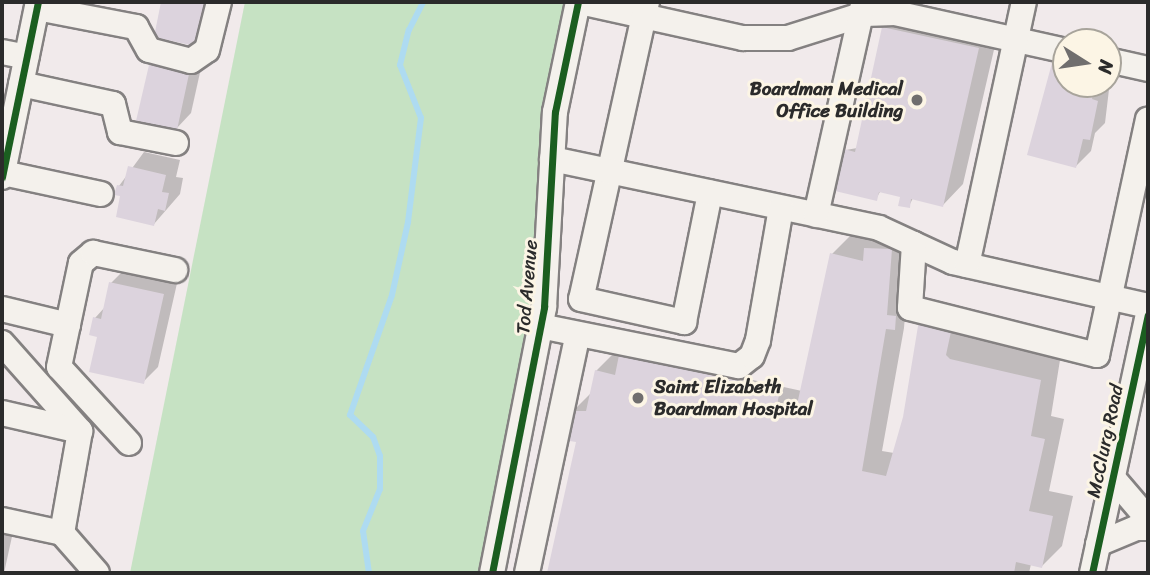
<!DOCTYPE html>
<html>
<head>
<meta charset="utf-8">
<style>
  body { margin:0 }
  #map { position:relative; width:1150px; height:575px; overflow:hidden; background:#f1eaeb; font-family:Sriracha,sans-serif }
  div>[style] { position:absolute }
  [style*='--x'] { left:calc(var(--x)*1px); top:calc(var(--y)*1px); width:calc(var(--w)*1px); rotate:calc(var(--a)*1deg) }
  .green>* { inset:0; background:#c6e2c3 }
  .shadow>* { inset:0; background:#0003 }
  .stream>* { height:6px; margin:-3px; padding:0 3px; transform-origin:3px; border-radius:3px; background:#aedbf1 }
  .building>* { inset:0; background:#dcd3dd }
  .roads { filter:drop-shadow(2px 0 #848181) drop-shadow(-2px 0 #848181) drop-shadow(0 2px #848181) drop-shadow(0 -2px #848181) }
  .minor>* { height:24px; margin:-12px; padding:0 12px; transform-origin:12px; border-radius:12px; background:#f4f1ec }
  .cycleway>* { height:7px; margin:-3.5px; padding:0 3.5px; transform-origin:3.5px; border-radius:3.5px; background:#1b5e20 }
  .dots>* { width:19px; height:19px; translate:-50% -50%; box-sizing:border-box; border:4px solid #fcf5e5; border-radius:50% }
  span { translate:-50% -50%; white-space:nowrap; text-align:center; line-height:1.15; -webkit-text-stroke:6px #fcf5e5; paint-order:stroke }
  .poi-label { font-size:19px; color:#2b2b2b; font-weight:700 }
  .right { translate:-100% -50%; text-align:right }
  .left { translate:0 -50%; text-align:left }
  .street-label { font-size:19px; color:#2b2b2b }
  .frame { position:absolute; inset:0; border:4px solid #2b2b2b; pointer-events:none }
  .north { position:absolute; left:1052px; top:28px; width:70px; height:70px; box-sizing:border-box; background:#fcf5e5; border:2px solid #a8a49b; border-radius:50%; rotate:102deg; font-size:19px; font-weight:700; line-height:28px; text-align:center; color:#2b2b2b }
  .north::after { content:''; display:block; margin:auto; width:24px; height:32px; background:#706e6e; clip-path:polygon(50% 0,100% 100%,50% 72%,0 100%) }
</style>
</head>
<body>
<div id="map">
  <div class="green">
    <i style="clip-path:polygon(245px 2px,568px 2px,527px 354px,482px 573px,130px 573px)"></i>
  </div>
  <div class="shadow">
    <i style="clip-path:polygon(163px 2px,216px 2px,210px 29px,195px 44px,156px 36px)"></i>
    <i style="clip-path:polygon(904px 7px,999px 28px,963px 184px,943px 205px,913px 198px,909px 206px,903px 196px,881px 190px,876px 199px,846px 150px,857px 148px,884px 28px)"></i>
    <i style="clip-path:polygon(1079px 33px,1092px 36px,1090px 42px,1074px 42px)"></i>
    <i style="clip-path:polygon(166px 51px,203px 59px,191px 113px,176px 129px,150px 66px)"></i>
    <i style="clip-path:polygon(1066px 51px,1066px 84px,1108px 84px,1108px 55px,1113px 56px,1105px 123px,1095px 133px,1091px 151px,1076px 166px,1053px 64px)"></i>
    <i style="clip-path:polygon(144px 152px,180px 160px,176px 177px,183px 178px,180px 194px,154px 224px,119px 186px)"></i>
    <i style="clip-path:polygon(886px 228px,912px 229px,904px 328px,882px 451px,894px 453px,904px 418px,955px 324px,953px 333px,1060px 360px,1051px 416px,1064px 419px,1049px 491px,1073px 496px,1062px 546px,1042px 566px,1031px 564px,1029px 573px,592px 573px,575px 569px,574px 573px,549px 573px,578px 441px,572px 412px,592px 392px,596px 371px,617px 350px,802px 391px,832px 254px,852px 234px)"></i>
    <i style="clip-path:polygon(126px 268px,178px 279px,158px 367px,143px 382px,99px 335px,95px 318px,105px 307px,111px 283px)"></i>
    <i style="clip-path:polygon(2px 530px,13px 532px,4px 573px,2px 573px)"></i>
  </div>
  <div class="stream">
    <i style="--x:369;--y:573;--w:42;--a:-98.1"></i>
    <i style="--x:363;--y:531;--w:45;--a:-68"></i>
    <i style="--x:380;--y:489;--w:33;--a:-90"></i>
    <i style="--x:380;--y:456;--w:20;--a:-110"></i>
    <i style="--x:373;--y:437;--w:32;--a:-136"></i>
    <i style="--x:350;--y:415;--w:127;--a:-70.7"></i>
    <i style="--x:392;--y:295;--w:75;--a:-77.6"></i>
    <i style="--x:408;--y:222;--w:105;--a:-82.9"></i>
    <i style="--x:421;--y:118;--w:57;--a:-111.6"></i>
    <i style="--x:400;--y:65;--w:36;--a:-76"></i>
    <i style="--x:409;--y:30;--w:31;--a:-63"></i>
  </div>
  <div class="building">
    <i style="clip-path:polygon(161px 2px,205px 2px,195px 46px,154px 37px)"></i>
    <i style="clip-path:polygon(882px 27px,979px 48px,943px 207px,911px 199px,910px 208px,898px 206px,900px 197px,879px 192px,877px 201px,835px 191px,844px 149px,855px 152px)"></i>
    <i style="clip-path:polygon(1052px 63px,1066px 66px,1066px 84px,1096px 84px,1092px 99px,1098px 101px,1090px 140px,1083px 139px,1076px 168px,1027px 155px)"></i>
    <i style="clip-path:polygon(149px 65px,189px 74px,177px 130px,136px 121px)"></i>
    <i style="clip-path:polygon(128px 166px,166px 175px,162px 192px,169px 193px,165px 211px,158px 209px,154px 226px,116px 217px,120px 196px,114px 195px,117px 185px,123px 186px)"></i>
    <i style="clip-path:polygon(864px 248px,892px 249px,887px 315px,896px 316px,895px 330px,886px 329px,862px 471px,886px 476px,903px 417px,919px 320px,952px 327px,946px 355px,950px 359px,1041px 380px,1031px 436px,1045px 439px,1029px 511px,1053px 516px,1042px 568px,1016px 562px,1014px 573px,547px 573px,576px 442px,564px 440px,570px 411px,586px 411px,595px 370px,615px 375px,619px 355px,780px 390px,776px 410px,795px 414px,830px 253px,863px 261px)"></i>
    <i style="clip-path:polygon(109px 282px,164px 294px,144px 384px,89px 372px,97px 337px,89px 335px,93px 317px,101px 319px)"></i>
  </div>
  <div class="roads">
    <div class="minor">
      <i style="--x:580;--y:2;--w:167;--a:12.5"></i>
      <i style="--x:743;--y:38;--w:45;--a:0"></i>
      <i style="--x:788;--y:38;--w:80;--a:-17.5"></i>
      <i style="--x:864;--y:14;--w:31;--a:-2"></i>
      <i style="--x:895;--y:13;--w:175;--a:12.5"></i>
      <i style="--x:647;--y:2;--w:304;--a:102.5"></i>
      <i style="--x:581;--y:299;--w:106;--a:12.6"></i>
      <i style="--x:684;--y:322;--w:132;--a:-78.6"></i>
      <i style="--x:37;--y:8;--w:101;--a:10.9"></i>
      <i style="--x:136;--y:27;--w:26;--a:61"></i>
      <i style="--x:149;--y:50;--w:43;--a:14.7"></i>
      <i style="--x:191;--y:61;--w:19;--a:-35"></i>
      <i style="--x:207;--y:50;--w:49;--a:-76"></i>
      <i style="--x:2;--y:52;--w:25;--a:11"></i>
      <i style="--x:1108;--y:60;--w:41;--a:12.7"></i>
      <i style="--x:21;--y:84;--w:94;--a:12.3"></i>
      <i style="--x:113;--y:104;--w:29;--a:76"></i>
      <i style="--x:120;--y:132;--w:57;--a:11.1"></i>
      <i style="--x:552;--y:159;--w:334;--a:11.9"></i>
      <i style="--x:879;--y:228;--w:81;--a:24.7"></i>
      <i style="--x:953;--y:262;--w:200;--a:12.7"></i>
      <i style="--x:3;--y:173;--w:100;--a:12.1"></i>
      <i style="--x:2;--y:177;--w:179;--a:-78.4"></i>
      <i style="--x:816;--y:215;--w:216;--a:-77.4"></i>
      <i style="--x:914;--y:244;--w:64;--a:93.6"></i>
      <i style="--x:910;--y:308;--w:193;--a:14.1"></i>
      <i style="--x:1097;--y:355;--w:241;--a:-77.8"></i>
      <i style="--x:967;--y:265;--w:269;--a:-77.8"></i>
      <i style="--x:2;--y:309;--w:68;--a:13.6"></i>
      <i style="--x:540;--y:326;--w:203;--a:11.4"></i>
      <i style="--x:739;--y:366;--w:16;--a:-38"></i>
      <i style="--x:752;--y:356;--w:17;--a:-69"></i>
      <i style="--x:758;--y:340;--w:134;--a:-80.1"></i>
      <i style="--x:2;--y:343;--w:118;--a:48.4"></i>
      <i style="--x:80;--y:431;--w:104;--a:100"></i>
      <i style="--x:62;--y:533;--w:53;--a:48.8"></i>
      <i style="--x:2;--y:413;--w:80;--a:13"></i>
      <i style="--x:129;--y:443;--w:103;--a:-132.6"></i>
      <i style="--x:59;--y:367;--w:106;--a:-78.1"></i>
      <i style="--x:81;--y:263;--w:16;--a:-40"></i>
      <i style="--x:93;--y:253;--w:84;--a:11.7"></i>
      <i style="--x:1113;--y:478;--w:54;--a:49.5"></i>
      <i style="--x:2;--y:520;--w:61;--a:12.2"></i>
      <i style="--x:1098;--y:544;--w:41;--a:-22.8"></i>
      <i style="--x:1136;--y:528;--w:12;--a:0"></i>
      <i style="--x:492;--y:573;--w:271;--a:-78.9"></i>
      <i style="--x:544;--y:307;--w:195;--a:-86.8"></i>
      <i style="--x:555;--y:112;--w:112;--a:-78.2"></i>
      <i style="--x:527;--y:573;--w:244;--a:-78"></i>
      <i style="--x:1092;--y:573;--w:264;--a:-77.8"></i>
    </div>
  </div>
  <div class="cycleway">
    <i style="--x:2;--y:177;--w:179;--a:-78.4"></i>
    <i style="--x:492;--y:573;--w:271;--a:-78.9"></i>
    <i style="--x:544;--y:307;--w:195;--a:-86.8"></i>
    <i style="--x:555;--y:112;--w:112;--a:-78.2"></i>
    <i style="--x:1092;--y:573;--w:264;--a:-77.8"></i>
  </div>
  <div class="dots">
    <i style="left:917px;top:100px;background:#706e6e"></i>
    <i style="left:638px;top:398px;background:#706e6e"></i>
  </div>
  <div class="poi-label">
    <span class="right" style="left:903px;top:100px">Boardman Medical<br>Office Building</span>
    <span class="left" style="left:654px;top:398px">Saint Elizabeth<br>Boardman Hospital</span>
  </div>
  <div class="street-label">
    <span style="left:527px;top:287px;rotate:-85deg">Tod Avenue</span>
    <span style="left:1105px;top:441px;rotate:-78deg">McClurg Road</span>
  </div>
  <div class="frame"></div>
  <div class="north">N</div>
</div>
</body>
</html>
